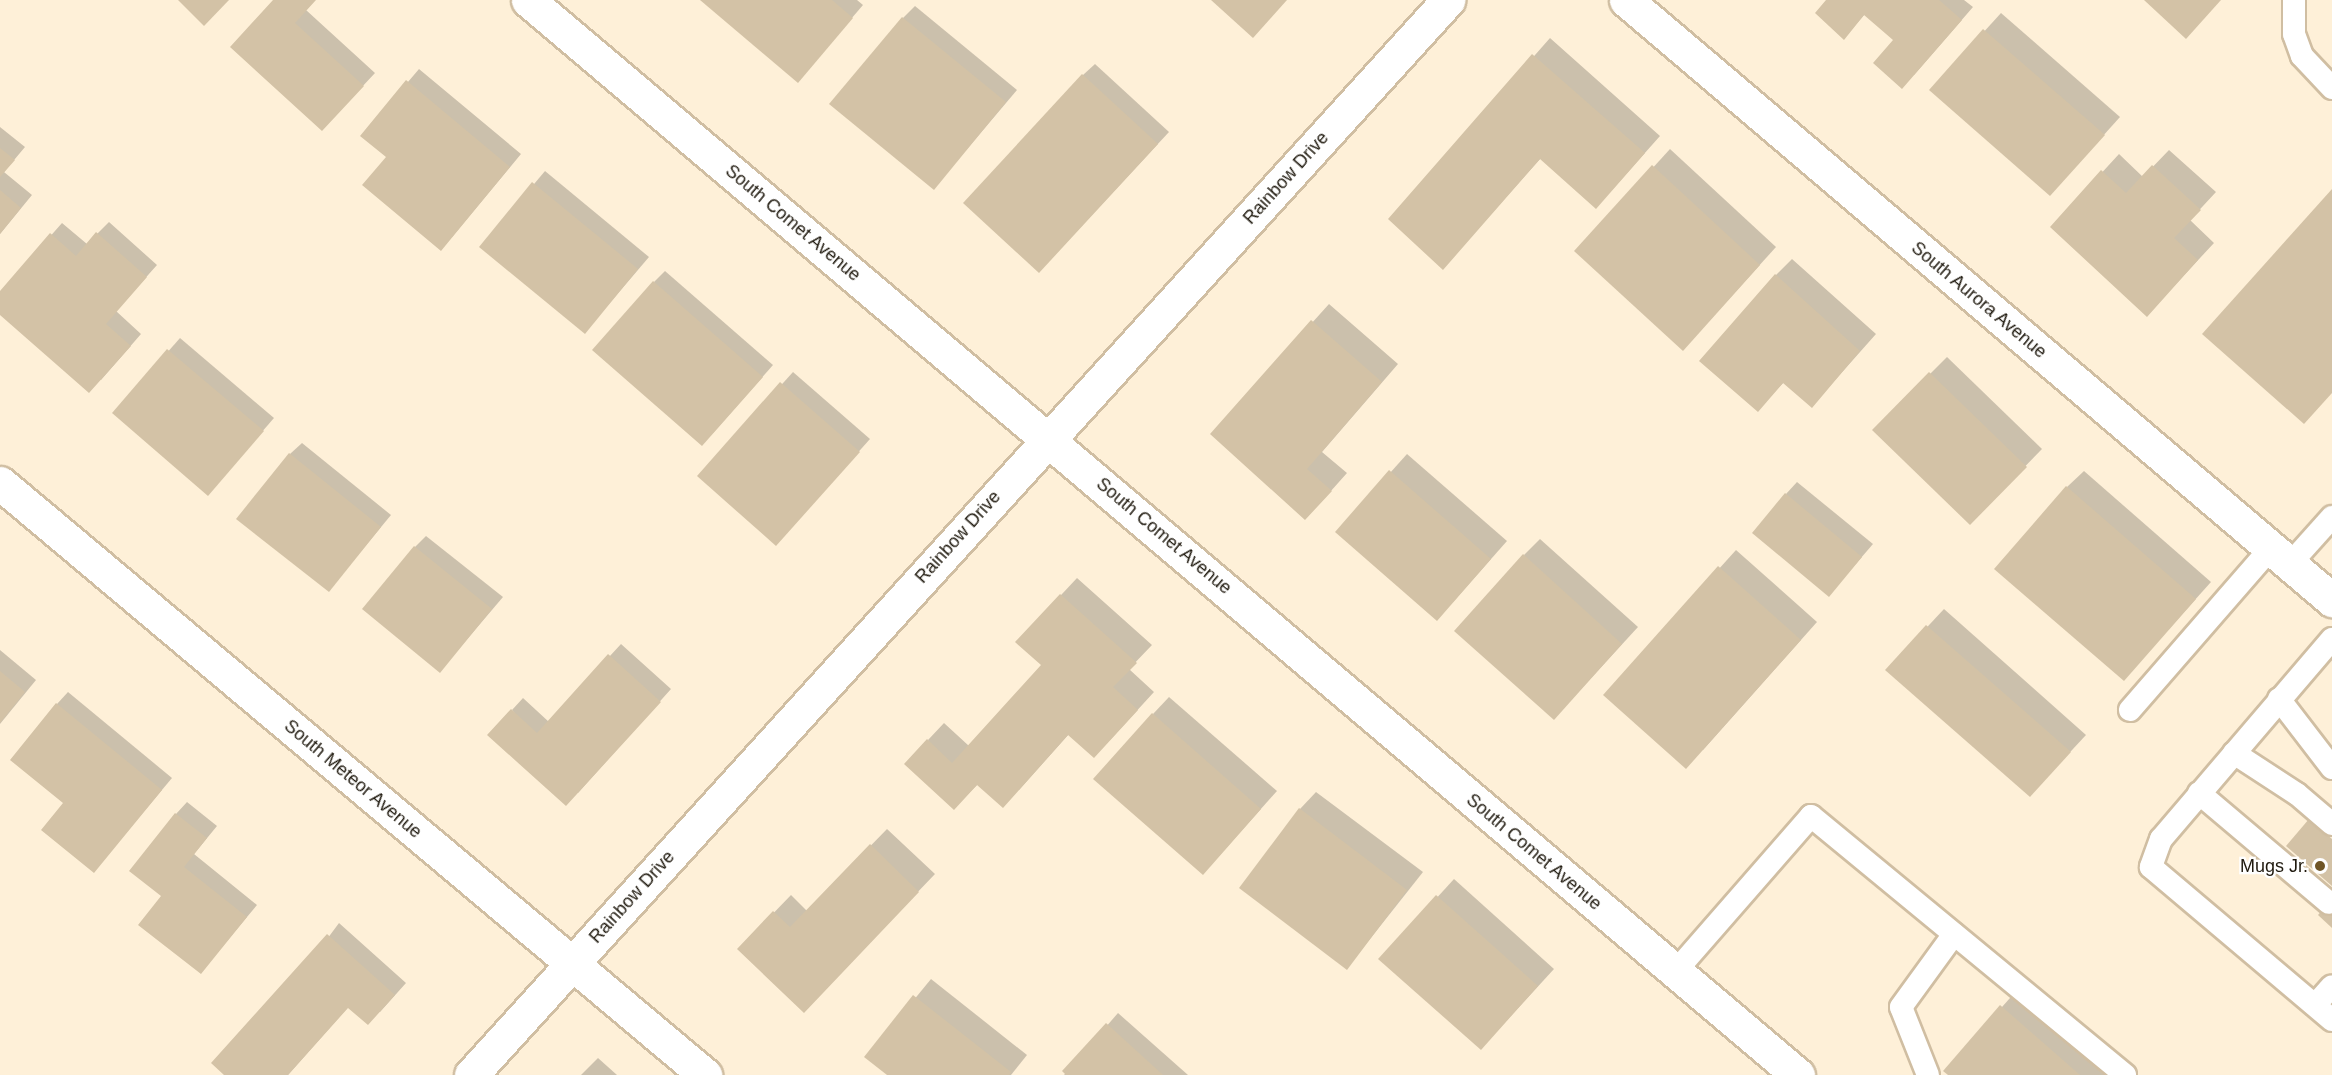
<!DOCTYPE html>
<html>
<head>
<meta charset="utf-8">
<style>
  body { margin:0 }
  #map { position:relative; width:2332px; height:1075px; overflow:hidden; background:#fef0d8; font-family:Arial,sans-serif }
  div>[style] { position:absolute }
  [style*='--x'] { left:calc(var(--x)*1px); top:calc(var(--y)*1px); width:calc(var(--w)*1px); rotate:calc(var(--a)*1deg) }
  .shadow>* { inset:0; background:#0003 }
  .building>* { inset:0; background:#d3c2a6 }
  .roads { filter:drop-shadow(2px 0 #d0bea2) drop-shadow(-2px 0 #d0bea2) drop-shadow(0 2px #d0bea2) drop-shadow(0 -2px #d0bea2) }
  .lane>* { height:22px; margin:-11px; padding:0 11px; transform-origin:11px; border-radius:11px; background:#fff }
  .street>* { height:33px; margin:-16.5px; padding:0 16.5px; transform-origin:16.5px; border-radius:16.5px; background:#fff }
  .dots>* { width:16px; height:16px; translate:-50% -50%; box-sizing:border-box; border:3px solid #fff; border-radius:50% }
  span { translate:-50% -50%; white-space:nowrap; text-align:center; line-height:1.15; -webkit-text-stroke:4.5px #fff; paint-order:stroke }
  .street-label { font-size:18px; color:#1f190e }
  .poi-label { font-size:18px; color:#1f190e }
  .right { translate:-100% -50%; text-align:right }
</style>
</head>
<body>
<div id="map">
  <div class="shadow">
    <i style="clip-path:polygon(275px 0,315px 0,306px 10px,375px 73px,333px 118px)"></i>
    <i style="clip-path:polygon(702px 0,857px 0,863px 5px,798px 81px)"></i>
    <i style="clip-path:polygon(1828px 0,1964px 0,1973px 7px,1914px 75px,1895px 40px,1865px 14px,1844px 38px)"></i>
    <i style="clip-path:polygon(915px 6px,1017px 90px,934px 188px,903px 18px)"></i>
    <i style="clip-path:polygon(2001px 13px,2120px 117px,2066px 177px,1931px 90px)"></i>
    <i style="clip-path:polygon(1550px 38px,1660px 136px,1612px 190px,1541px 158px,1443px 268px,1390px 219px)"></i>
    <i style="clip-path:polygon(1095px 64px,1169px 132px,1050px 260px,1083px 75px)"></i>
    <i style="clip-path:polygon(419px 69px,521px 154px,452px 237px,388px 157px,362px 136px)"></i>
    <i style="clip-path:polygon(0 127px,25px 147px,4px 172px,32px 195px,0 234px)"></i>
    <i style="clip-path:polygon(1670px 149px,1776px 247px,1699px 332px,1577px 251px)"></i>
    <i style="clip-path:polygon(2169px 150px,2216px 192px,2190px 220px,2214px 243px,2147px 315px,2052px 227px,2119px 154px,2143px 177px)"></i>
    <i style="clip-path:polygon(545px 171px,649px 257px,585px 332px,481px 247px)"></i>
    <i style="clip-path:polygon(109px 222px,157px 265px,116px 311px,141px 334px,101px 380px,0 313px,0 293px,62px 223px,87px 244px)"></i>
    <i style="clip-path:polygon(1792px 259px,1876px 334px,1812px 406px,1784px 382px,1758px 410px,1776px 275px)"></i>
    <i style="clip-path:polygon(665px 271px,773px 365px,713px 433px,654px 282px)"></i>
    <i style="clip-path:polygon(1329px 304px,1398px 364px,1322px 452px,1347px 473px,1322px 501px,1212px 434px)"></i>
    <i style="clip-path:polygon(180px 338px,274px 418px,208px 494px,114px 413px)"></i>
    <i style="clip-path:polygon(1947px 357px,2042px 449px,1970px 523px,1874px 430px)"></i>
    <i style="clip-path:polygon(793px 372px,870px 439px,787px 532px,699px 476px)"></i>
    <i style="clip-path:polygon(302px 443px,391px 515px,329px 590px,290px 454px)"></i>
    <i style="clip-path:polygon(1407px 454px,1507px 541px,1453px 602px,1337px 532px)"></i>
    <i style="clip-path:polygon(2084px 471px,2211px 582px,2124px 679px,2067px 487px)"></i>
    <i style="clip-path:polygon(1797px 482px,1873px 544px,1829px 595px,1786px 494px)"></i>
    <i style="clip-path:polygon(426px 536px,503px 597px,440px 671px,415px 547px)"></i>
    <i style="clip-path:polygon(1540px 539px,1638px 627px,1570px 701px,1524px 555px)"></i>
    <i style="clip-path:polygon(1736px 550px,1817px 622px,1703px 750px,1605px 695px)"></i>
    <i style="clip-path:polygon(1077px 578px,1152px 645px,1129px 669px,1154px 692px,1110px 740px,1069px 734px,1019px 790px,978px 784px,954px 808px,928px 740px,944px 723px,969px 746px,1043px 665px,1017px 642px)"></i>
    <i style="clip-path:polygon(1944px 609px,2086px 735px,2046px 778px,1887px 670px)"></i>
    <i style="clip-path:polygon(621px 644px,671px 689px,578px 793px,512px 710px,523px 698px,549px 722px)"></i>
    <i style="clip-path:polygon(0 650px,36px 680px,0 724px)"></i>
    <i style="clip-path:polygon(68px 692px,172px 778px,94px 871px,65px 803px,57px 704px)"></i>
    <i style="clip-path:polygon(1169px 697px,1277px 791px,1219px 856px,1153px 714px)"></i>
    <i style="clip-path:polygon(1316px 792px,1423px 872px,1347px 968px,1300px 809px)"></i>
    <i style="clip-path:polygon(187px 802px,217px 826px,194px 854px,257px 905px,201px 972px,163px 896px,176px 814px)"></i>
    <i style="clip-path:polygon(887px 829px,935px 874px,820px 994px,739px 949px,791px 895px,807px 911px)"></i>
    <i style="clip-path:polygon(1454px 879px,1554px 969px,1497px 1031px,1381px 959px)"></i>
    <i style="clip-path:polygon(339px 923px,406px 983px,380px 1012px,349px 1006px,288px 1075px,226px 1075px)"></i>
    <i style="clip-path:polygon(931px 979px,1027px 1055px,1011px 1075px,889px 1075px,867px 1057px)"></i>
    <i style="clip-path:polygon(2018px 989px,2116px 1075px,1950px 1075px,1945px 1071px)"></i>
    <i style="clip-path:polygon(1118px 1013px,1188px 1075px,1064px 1075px)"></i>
    <i style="clip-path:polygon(598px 1058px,617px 1075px,581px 1075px)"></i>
  </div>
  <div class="building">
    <i style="clip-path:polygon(178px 0,229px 0,204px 26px)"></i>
    <i style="clip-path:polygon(273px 0,316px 0,295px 23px,364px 86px,322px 131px,230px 47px)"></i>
    <i style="clip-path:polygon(700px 0,832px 0,853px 18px,798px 83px)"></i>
    <i style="clip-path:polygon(1211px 0,1287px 0,1253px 38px)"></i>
    <i style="clip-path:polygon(1826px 0,1939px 0,1962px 20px,1902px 89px,1873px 63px,1893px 40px,1864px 15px,1844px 40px,1815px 13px)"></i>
    <i style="clip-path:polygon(2144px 0,2221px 0,2186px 39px)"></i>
    <i style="clip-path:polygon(902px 17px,1006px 102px,934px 190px,829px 104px)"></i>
    <i style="clip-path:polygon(1983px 29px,2105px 135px,2050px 196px,1929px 90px)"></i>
    <i style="clip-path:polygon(1532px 54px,1645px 153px,1596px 209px,1540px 159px,1443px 270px,1388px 219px)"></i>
    <i style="clip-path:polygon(1082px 74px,1158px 144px,1039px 273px,963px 203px)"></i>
    <i style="clip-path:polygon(406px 80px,510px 167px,441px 251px,362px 185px,386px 157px,360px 136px)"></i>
    <i style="clip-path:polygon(0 148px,15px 160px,0 177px)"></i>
    <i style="clip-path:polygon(1652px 165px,1760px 265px,1683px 351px,1574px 251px)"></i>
    <i style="clip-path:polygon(2152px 165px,2201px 210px,2174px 238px,2198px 260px,2147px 317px,2050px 227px,2101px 170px,2126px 193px)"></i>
    <i style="clip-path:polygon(532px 182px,638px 269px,585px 334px,479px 247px)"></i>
    <i style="clip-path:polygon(2332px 189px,2332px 393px,2304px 424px,2202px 334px)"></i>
    <i style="clip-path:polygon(0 190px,21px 208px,0 234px)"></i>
    <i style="clip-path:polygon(96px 232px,147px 277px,106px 324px,131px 346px,89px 393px,0 315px,0 291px,50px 233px,76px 256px)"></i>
    <i style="clip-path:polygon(1775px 274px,1860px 351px,1812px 408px,1783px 383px,1758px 412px,1699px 361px)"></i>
    <i style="clip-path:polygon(653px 281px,763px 377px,702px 446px,592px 350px)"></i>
    <i style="clip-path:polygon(1311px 320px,1382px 382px,1307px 469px,1332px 491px,1305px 520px,1210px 434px)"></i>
    <i style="clip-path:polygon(167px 349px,264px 431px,208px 496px,112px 413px)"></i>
    <i style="clip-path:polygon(1929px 372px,2027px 467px,1970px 525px,1872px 430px)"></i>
    <i style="clip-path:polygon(780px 382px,860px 452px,776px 546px,697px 476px)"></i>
    <i style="clip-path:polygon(289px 453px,381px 527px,329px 592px,236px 519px)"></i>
    <i style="clip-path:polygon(1389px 470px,1491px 559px,1437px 621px,1335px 532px)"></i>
    <i style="clip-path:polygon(2066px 486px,2196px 599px,2124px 681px,1994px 569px)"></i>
    <i style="clip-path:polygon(1785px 493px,1862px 557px,1829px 597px,1752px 533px)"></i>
    <i style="clip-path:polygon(414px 546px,492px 609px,440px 673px,362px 609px)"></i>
    <i style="clip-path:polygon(1523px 554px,1622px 644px,1554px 720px,1454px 631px)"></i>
    <i style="clip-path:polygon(1718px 566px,1801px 640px,1686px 769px,1603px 695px)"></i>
    <i style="clip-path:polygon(1060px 594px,1137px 663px,1113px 687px,1138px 710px,1094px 758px,1068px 735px,1003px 808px,977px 785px,954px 810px,904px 764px,927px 739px,952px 763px,1041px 665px,1015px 642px)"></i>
    <i style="clip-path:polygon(1926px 625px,2071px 752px,2030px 797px,1885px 670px)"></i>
    <i style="clip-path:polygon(608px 654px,661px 702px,566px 806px,487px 735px,511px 709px,537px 733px)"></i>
    <i style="clip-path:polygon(0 671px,25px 692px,0 723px)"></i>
    <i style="clip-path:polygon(56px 703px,162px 790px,94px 873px,41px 830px,63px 803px,10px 760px)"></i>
    <i style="clip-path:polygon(1152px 713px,1261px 809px,1203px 875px,1093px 779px)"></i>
    <i style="clip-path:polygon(1299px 808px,1407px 890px,1347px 970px,1239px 888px)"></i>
    <i style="clip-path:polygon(175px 813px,207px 838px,184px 867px,247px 917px,201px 974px,138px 925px,161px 896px,129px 871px)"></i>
    <i style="clip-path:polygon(2309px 819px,2332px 839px,2332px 886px,2286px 846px)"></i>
    <i style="clip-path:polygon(870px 844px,919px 892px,804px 1013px,737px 949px,773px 911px,790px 927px)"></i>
    <i style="clip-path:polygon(1436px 895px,1538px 986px,1481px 1050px,1378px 959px)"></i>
    <i style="clip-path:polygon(2332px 899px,2332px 928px,2318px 915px)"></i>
    <i style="clip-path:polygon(327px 934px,395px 995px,368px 1025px,348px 1008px,288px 1075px,224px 1075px,211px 1063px)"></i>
    <i style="clip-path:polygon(913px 995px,1011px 1072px,1009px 1075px,887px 1075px,864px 1057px)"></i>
    <i style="clip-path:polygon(2000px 1005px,2080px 1075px,1948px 1075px,1943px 1071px)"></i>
    <i style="clip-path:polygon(1106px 1023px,1163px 1075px,1066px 1075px,1062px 1071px)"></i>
  </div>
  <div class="roads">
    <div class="lane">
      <i style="--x:2294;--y:0;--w:34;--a:90"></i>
      <i style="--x:2294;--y:34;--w:23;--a:70"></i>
      <i style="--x:2302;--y:56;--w:44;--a:46.8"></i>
      <i style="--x:2290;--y:564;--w:63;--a:-48.2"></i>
      <i style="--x:2332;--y:639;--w:263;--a:130.5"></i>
      <i style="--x:2161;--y:839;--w:30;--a:110"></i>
      <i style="--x:2151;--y:867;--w:237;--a:40.2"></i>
      <i style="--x:2279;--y:699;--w:87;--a:52.5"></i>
      <i style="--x:2130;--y:710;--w:215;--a:-49"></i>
      <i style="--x:2234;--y:753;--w:75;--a:33.1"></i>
      <i style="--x:2297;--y:794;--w:46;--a:40.6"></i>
      <i style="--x:2199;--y:793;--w:170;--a:40.2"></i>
      <i style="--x:1675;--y:972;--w:207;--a:-48.9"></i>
      <i style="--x:1811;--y:816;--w:407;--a:39.5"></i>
      <i style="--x:2315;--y:1005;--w:25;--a:-48"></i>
      <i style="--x:1928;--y:1075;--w:73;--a:-111.7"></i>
      <i style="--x:1901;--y:1007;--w:90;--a:-54"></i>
    </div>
    <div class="street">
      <i style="--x:528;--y:0;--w:1664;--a:40.25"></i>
      <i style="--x:1626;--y:0;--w:927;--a:40.36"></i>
      <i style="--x:0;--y:483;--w:921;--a:40.02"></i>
      <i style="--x:471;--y:1075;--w:1453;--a:-47.73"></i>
    </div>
  </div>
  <div class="dots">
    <i style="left:2320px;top:866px;background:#6f5527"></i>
  </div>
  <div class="street-label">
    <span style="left:1286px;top:178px;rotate:-48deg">Rainbow Drive</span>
    <span style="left:793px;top:223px;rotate:40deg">South Comet Avenue</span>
    <span style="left:1979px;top:300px;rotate:40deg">South Aurora Avenue</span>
    <span style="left:1164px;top:536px;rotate:40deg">South Comet Avenue</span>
    <span style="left:958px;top:537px;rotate:-48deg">Rainbow Drive</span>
    <span style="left:353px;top:779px;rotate:40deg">South Meteor Avenue</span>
    <span style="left:1534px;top:852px;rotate:40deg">South Comet Avenue</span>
    <span style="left:632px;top:897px;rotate:-48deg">Rainbow Drive</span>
  </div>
  <div class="poi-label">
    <span class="right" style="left:2308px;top:866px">Mugs Jr.</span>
  </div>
</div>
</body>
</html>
